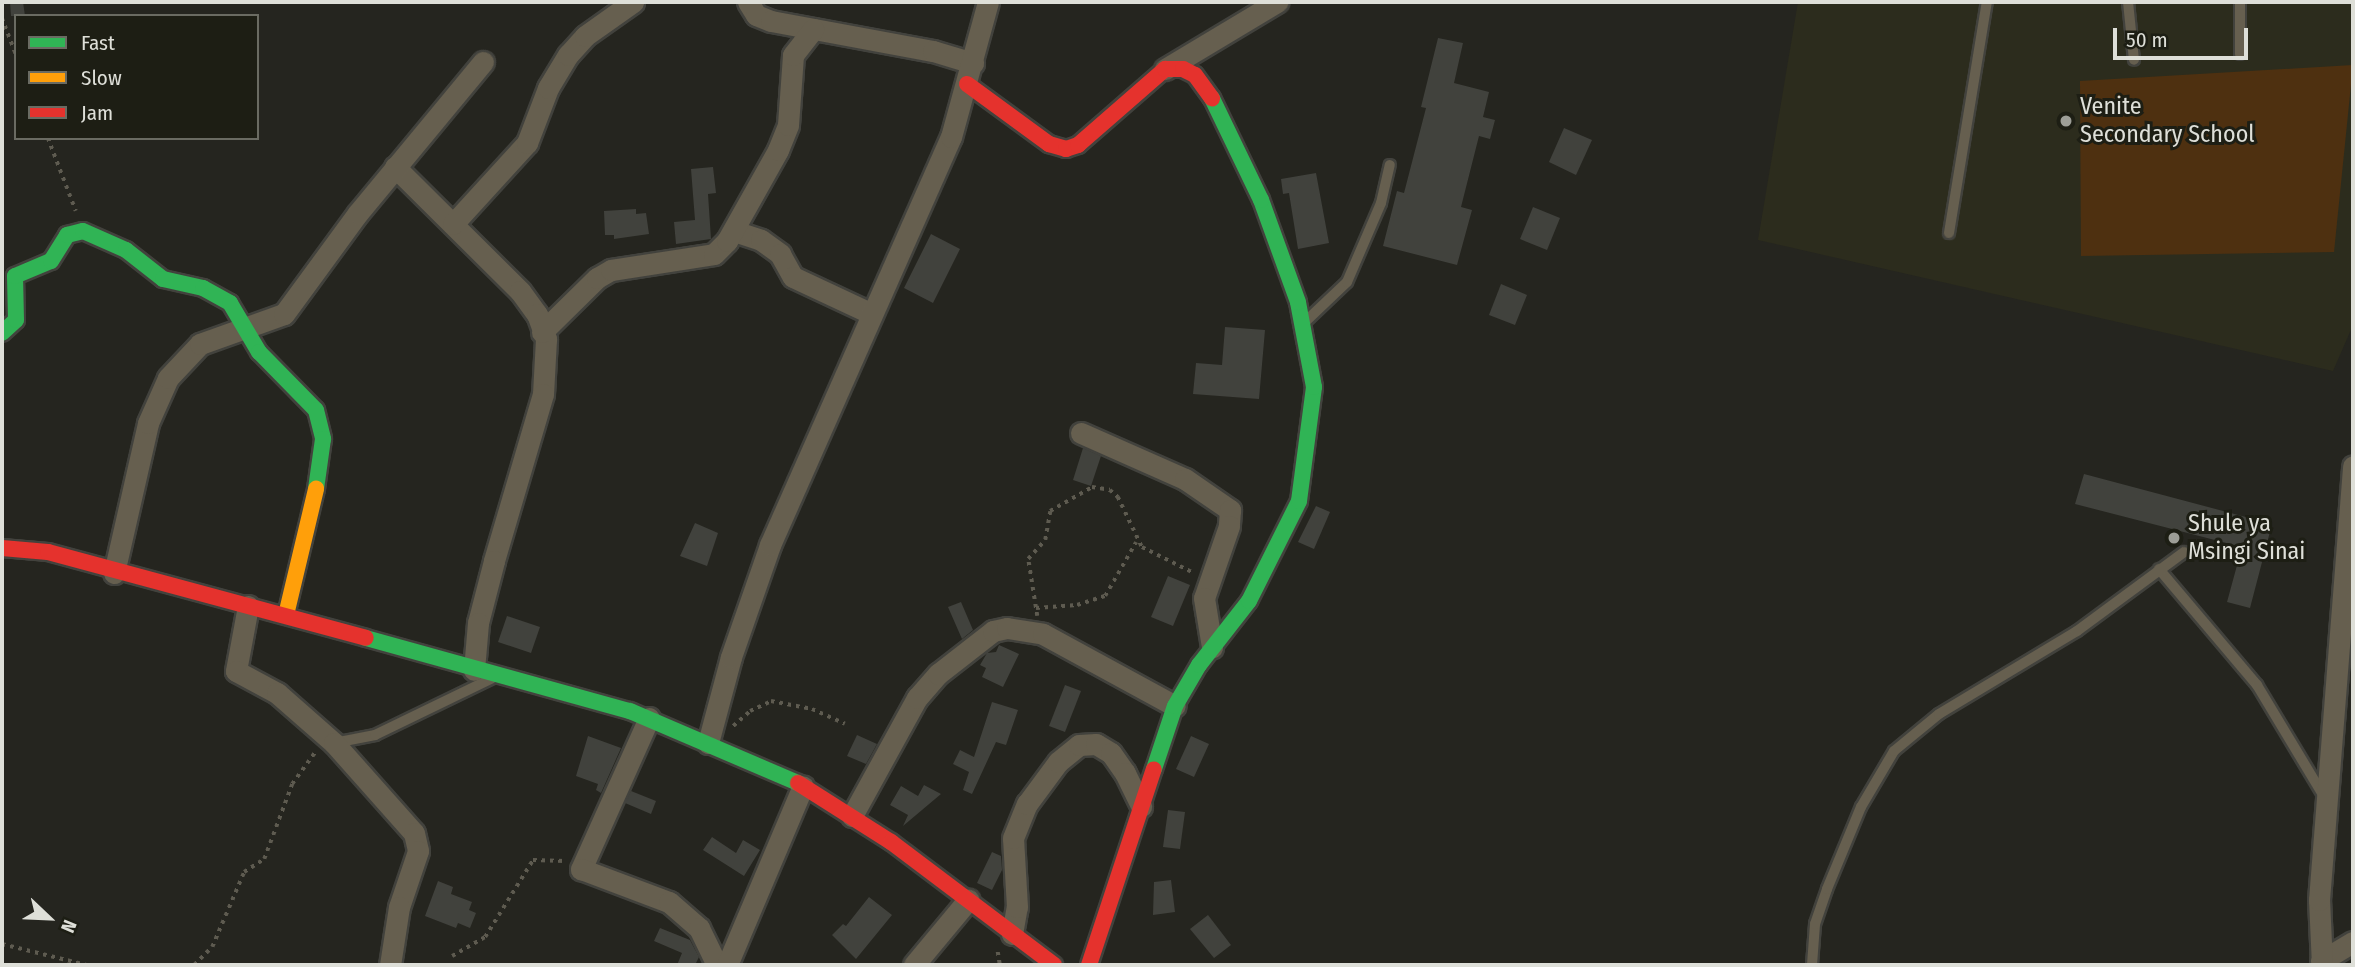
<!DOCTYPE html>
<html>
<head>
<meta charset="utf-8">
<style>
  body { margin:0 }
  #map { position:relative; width:2355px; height:967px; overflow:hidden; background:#25251f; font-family:"Fira Sans Condensed",sans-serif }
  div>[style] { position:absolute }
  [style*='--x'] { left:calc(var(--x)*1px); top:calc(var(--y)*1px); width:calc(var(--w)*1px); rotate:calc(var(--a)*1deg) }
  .built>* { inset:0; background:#2c2c1d }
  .green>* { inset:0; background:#4e3010 }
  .building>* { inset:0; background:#41423d }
  .path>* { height:3.5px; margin-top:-1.75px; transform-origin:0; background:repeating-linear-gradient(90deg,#5e5b50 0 3.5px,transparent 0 8.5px) }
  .roads { filter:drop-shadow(2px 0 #42423d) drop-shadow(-2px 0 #42423d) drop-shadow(0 2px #42423d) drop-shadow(0 -2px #42423d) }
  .lane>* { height:10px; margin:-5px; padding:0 5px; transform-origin:5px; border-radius:5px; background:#665f4f }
  .street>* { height:21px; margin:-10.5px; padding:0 10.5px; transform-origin:10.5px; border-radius:10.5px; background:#665f4f }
  .fast>* { height:16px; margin:-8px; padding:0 8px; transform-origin:8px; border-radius:8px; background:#30b455 }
  .slow>* { height:16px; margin:-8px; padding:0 8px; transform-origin:8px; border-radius:8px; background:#ff9f0a }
  .jam>* { height:16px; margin:-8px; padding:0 8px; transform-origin:8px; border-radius:8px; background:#e5322d }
  .dots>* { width:19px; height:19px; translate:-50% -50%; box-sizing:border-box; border:4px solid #1d1e14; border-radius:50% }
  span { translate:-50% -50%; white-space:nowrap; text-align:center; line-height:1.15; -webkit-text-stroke:6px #1d1e14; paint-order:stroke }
  .poi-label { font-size:24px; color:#dedfd8 }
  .left { translate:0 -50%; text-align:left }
  .frame { position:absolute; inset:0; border:4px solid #dedfd8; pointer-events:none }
  .legend { position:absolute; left:14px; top:14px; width:245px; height:126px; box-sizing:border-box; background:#1d1e14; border:2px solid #6a6b62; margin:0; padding:9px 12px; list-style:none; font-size:21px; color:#dedfd8 }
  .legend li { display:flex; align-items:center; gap:14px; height:35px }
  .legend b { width:35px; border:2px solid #6a6b62 }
  .north { position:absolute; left:14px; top:883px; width:70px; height:70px; -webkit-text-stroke:5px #1d1e14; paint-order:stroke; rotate:113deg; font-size:19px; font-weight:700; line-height:28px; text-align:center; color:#dedfd8 }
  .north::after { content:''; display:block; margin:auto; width:24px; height:32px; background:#dedfd8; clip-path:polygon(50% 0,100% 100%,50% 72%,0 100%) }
  .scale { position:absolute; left:2113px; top:28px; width:135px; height:32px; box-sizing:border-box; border:4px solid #dedfd8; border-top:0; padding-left:9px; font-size:21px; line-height:24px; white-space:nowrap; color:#dedfd8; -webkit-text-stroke:5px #1d1e14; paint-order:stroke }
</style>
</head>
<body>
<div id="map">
  <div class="built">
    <i style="clip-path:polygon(1798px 2px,2353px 2px,2353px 325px,2333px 371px,1758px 240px)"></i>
  </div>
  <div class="green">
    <i style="clip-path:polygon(2353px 65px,2334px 252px,2081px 256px,2080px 81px)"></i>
  </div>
  <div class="building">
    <i style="clip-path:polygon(10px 2px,23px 2px,25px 16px,11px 16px)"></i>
    <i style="clip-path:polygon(1438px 38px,1463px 43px,1454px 83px,1489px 92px,1483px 117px,1495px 120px,1490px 139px,1479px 136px,1461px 207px,1472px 210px,1457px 265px,1383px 246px,1397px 191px,1404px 193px,1426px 108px,1421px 107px)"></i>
    <i style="clip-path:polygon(1564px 128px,1592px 140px,1576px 175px,1549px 162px)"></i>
    <i style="clip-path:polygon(713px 167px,716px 193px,708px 194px,711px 239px,676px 244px,674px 222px,695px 220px,691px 169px)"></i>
    <i style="clip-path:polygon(1316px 173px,1329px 243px,1298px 249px,1289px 193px,1283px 194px,1281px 179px)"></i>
    <i style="clip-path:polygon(1533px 207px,1560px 218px,1547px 250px,1520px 239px)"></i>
    <i style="clip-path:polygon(636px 209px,636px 214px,646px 213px,649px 234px,614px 239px,614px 235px,605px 235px,604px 211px)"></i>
    <i style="clip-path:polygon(931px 234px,960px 249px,933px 303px,904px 288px)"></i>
    <i style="clip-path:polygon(1501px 284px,1527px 295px,1515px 325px,1489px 315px)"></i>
    <i style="clip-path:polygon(1225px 327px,1265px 330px,1259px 399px,1193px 394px,1196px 363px,1222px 365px)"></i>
    <i style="clip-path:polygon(1083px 448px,1101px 456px,1091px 486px,1073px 480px)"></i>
    <i style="clip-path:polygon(2084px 474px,2272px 524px,2250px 608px,2227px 602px,2242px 547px,2075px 504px)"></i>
    <i style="clip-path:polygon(1316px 506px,1330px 512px,1314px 549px,1298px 542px)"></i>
    <i style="clip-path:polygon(695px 523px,718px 533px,707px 566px,680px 556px)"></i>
    <i style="clip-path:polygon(1168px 576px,1190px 585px,1173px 626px,1151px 617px)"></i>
    <i style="clip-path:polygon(961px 602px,973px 630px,962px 639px,948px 607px)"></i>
    <i style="clip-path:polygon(507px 616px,540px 627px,531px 653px,498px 642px)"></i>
    <i style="clip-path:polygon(999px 645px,1019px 654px,1003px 687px,982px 677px,986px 668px,980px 665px,987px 653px,996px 652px)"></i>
    <i style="clip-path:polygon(1065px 685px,1081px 691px,1065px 732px,1049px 726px)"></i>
    <i style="clip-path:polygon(992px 702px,1018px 710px,1006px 745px,996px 742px,972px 794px,963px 790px,969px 772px,953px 764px,960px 750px,974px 757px)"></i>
    <i style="clip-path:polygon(857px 735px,877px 744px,866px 764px,847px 756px)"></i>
    <i style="clip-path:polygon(588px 736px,621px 748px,601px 793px,596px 790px,598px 784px,576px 776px)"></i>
    <i style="clip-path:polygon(1191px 736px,1209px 744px,1194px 777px,1176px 769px)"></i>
    <i style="clip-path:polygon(924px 785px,941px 794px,903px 826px,908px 815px,890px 805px,901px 786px,918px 796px)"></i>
    <i style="clip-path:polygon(631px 791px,656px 801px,651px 814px,625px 803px)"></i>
    <i style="clip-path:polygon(1168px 810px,1185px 812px,1180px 849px,1163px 847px)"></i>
    <i style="clip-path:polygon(712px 837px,736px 853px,743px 840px,760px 850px,744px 876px,703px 850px)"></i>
    <i style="clip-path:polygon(992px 852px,1001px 856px,1002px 870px,992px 890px,977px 883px)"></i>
    <i style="clip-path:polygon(1171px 880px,1175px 912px,1153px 915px,1154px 882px)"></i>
    <i style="clip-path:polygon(438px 881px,453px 887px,451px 894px,472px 902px,469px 910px,476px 913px,470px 928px,458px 923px,456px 928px,425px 916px)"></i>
    <i style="clip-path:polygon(869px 897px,892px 915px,856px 959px,832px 935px,843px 924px,846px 926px)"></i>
    <i style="clip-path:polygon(1208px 915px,1231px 945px,1214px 958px,1190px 929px)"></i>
    <i style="clip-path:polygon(660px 928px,690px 940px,699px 957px,695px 965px,677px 965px,682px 953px,654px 941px)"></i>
  </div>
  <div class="path">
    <i style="--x:2;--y:18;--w:39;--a:69"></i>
    <i style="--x:48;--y:138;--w:78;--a:69"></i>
    <i style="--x:1036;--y:608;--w:41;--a:-4.2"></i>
    <i style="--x:1077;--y:605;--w:29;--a:-18"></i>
    <i style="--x:1105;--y:596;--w:62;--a:-60.1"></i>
    <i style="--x:1037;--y:616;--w:58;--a:-99"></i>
    <i style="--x:1028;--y:559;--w:25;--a:-48"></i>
    <i style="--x:1045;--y:540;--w:29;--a:-80"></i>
    <i style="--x:1050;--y:511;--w:48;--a:-29.7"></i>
    <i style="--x:1092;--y:487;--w:18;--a:9"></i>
    <i style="--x:1110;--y:490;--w:11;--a:41"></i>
    <i style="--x:1118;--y:497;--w:55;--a:64.4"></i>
    <i style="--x:1142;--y:547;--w:58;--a:26.6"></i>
    <i style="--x:733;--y:726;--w:23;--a:-41"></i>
    <i style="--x:750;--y:711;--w:23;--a:-25"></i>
    <i style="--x:771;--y:701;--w:42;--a:11"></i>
    <i style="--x:812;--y:709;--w:36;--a:24"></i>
    <i style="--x:2;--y:944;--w:87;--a:14"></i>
    <i style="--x:998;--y:952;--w:13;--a:81"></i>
    <i style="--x:452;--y:956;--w:38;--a:-30"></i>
    <i style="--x:485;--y:937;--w:91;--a:-58.1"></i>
    <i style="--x:533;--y:860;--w:32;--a:2"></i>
    <i style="--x:194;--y:965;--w:25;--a:-45"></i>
    <i style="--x:212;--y:947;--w:82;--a:-66.9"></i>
    <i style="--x:244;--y:872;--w:24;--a:-33"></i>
    <i style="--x:264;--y:859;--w:80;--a:-69.5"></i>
    <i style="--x:292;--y:784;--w:41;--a:-54"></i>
  </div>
  <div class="roads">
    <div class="lane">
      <i style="--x:2128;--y:2;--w:58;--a:84.1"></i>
      <i style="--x:2240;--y:54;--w:52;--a:-90"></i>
      <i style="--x:1949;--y:233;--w:234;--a:-80.7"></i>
      <i style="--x:1307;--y:320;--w:55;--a:-43.5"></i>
      <i style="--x:1347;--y:282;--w:86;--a:-66.7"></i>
      <i style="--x:1381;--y:203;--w:39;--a:-77"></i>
      <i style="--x:2159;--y:569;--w:152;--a:49.8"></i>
      <i style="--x:2257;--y:685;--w:128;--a:59"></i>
      <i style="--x:334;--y:743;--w:42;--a:-11"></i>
      <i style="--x:375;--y:735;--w:129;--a:-25.8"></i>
      <i style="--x:1812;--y:965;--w:41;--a:-85.8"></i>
      <i style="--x:1815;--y:924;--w:37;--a:-71"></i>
      <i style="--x:1827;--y:889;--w:89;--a:-67.5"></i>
      <i style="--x:1861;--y:807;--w:65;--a:-59.5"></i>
      <i style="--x:1894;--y:751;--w:58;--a:-39.4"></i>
      <i style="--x:1939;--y:714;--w:161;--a:-31"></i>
      <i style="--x:2077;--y:631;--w:133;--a:-36.4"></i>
    </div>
    <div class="street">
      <i style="--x:748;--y:2;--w:15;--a:58"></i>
      <i style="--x:756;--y:15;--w:16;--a:22"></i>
      <i style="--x:771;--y:21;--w:165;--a:10.5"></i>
      <i style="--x:933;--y:51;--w:42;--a:16.7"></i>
      <i style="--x:1165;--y:69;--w:131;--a:-30.9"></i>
      <i style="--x:395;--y:167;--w:176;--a:44.8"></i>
      <i style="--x:520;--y:291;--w:29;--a:54"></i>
      <i style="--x:537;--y:314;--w:27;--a:70"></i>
      <i style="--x:546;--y:339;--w:55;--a:93.1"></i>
      <i style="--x:543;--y:394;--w:174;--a:106.4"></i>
      <i style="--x:494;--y:561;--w:64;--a:104.5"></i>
      <i style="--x:478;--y:623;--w:47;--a:94.9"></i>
      <i style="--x:453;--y:224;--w:110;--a:-47.6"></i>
      <i style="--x:527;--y:143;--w:59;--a:-69.1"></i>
      <i style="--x:548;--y:88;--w:39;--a:-59"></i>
      <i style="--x:568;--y:55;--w:25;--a:-48"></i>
      <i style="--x:585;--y:36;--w:59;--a:-35.3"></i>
      <i style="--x:734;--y:231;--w:28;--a:18"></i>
      <i style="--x:761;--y:240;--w:24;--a:36"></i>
      <i style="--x:780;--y:254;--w:26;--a:61"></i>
      <i style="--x:793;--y:277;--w:85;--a:25.1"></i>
      <i style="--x:542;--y:332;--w:77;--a:-44.5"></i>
      <i style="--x:597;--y:278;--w:16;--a:-30"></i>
      <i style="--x:611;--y:270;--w:104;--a:-8.8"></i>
      <i style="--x:714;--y:254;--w:18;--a:-45"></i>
      <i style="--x:727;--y:241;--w:104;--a:-60.7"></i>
      <i style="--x:778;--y:150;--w:27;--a:-68"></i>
      <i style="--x:788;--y:125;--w:70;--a:-85.9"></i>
      <i style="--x:793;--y:55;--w:33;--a:-52"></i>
      <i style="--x:1081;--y:433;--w:114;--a:23.9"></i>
      <i style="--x:1185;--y:479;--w:55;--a:34.6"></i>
      <i style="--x:1230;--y:510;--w:16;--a:94"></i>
      <i style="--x:1229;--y:526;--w:76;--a:109.1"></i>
      <i style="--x:1204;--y:598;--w:50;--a:80.7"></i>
      <i style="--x:114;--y:573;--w:154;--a:-77.2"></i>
      <i style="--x:148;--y:423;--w:49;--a:-66"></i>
      <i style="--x:168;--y:378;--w:47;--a:-46.7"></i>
      <i style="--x:200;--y:344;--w:89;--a:-19.7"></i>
      <i style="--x:284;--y:314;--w:125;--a:-53.8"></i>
      <i style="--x:358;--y:213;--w:196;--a:-50.4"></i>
      <i style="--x:248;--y:606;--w:66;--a:100.5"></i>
      <i style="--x:236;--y:671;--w:47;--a:28.2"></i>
      <i style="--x:277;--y:693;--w:76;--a:41.3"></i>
      <i style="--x:334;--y:743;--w:120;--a:48.4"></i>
      <i style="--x:414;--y:833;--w:18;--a:77"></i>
      <i style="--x:418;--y:851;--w:59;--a:108.7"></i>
      <i style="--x:399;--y:907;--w:59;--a:98.8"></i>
      <i style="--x:649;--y:718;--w:166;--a:114.2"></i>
      <i style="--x:581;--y:869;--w:94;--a:20.6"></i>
      <i style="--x:669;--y:902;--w:40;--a:41"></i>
      <i style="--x:699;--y:928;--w:41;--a:64.1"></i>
      <i style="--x:708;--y:743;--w:89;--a:-75"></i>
      <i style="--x:731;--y:657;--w:119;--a:-70.8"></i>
      <i style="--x:770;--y:545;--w:446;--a:-66.1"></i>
      <i style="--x:951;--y:137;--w:140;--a:-74.7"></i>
      <i style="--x:852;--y:816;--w:135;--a:-61.2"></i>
      <i style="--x:917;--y:698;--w:32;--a:-49"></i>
      <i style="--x:938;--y:674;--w:70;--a:-38"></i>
      <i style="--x:993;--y:631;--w:14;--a:-12"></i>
      <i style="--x:1007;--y:628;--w:36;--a:9"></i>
      <i style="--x:1043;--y:634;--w:150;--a:28.6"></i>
      <i style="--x:1012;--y:934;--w:27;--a:-80"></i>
      <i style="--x:1017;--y:907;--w:69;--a:-93.3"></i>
      <i style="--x:1013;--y:838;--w:37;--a:-68"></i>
      <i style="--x:1027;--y:804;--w:52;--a:-53.6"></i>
      <i style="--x:1058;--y:762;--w:27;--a:-39"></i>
      <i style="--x:1079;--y:745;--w:17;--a:-3"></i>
      <i style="--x:1096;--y:744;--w:17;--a:31"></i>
      <i style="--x:1111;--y:753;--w:24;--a:55"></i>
      <i style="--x:1125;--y:773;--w:37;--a:64"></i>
      <i style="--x:2321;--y:961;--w:37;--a:-31"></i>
      <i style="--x:727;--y:965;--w:194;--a:-67"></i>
      <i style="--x:914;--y:965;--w:85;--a:-50.3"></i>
      <i style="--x:2322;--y:965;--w:65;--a:-92.6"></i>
      <i style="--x:2319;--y:900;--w:435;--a:-85.5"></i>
    </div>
    <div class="fast">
      <i style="--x:2;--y:333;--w:19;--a:-43"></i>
      <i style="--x:16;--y:320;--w:44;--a:-91.3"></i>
      <i style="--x:15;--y:276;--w:39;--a:-23"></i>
      <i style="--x:51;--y:261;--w:31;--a:-58"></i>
      <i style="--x:67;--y:235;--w:16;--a:-14"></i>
      <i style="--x:83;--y:231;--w:47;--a:23.8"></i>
      <i style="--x:126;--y:250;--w:47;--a:38.1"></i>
      <i style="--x:163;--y:279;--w:41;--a:12.7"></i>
      <i style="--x:203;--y:288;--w:31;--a:29"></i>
      <i style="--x:230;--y:303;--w:57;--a:59.4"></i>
      <i style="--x:259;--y:352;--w:81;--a:45.5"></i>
      <i style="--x:316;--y:410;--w:30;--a:76"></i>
      <i style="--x:323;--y:439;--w:50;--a:98"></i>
      <i style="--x:366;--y:638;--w:274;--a:15.5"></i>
      <i style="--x:630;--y:711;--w:183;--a:23.2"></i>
      <i style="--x:1154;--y:769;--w:66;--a:-71.6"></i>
      <i style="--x:1175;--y:706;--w:48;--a:-59.7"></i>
      <i style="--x:1199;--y:665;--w:81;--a:-52"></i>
      <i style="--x:1249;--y:601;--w:112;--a:-63.4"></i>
      <i style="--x:1299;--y:501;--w:115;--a:-82.5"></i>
      <i style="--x:1314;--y:387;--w:86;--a:-100.7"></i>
      <i style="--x:1298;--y:302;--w:109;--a:-109.9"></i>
      <i style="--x:1261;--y:200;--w:113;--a:-115.7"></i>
    </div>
    <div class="slow">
      <i style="--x:286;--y:615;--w:130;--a:-76.6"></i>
    </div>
    <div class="jam">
      <i style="--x:967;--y:84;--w:102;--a:36.2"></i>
      <i style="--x:1049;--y:144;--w:18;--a:16"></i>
      <i style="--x:1066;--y:149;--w:13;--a:-18"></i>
      <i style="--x:1078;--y:145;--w:116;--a:-41.1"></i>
      <i style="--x:1165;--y:69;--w:18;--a:0"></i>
      <i style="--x:1183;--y:69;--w:13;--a:27"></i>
      <i style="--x:1195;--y:75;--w:29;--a:54"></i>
      <i style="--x:2;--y:548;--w:46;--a:5"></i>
      <i style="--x:48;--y:552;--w:329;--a:15.1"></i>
      <i style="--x:798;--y:783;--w:110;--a:32.4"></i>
      <i style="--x:891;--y:842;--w:204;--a:37"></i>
      <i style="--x:1089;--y:965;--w:206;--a:-71.7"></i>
    </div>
  </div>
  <div class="dots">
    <i style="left:2066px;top:121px;background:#9d9e97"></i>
    <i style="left:2174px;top:538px;background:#9d9e97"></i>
  </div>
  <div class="poi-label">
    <span class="left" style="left:2080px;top:121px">Venite<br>Secondary School</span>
    <span class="left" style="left:2188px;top:538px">Shule ya<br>Msingi Sinai</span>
  </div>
  <div class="frame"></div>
  <ul class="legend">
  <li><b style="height:9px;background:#30b455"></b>Fast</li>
  <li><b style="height:9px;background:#ff9f0a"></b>Slow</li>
  <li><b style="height:9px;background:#e5322d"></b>Jam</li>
  </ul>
  <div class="north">N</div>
  <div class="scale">50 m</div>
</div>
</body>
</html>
